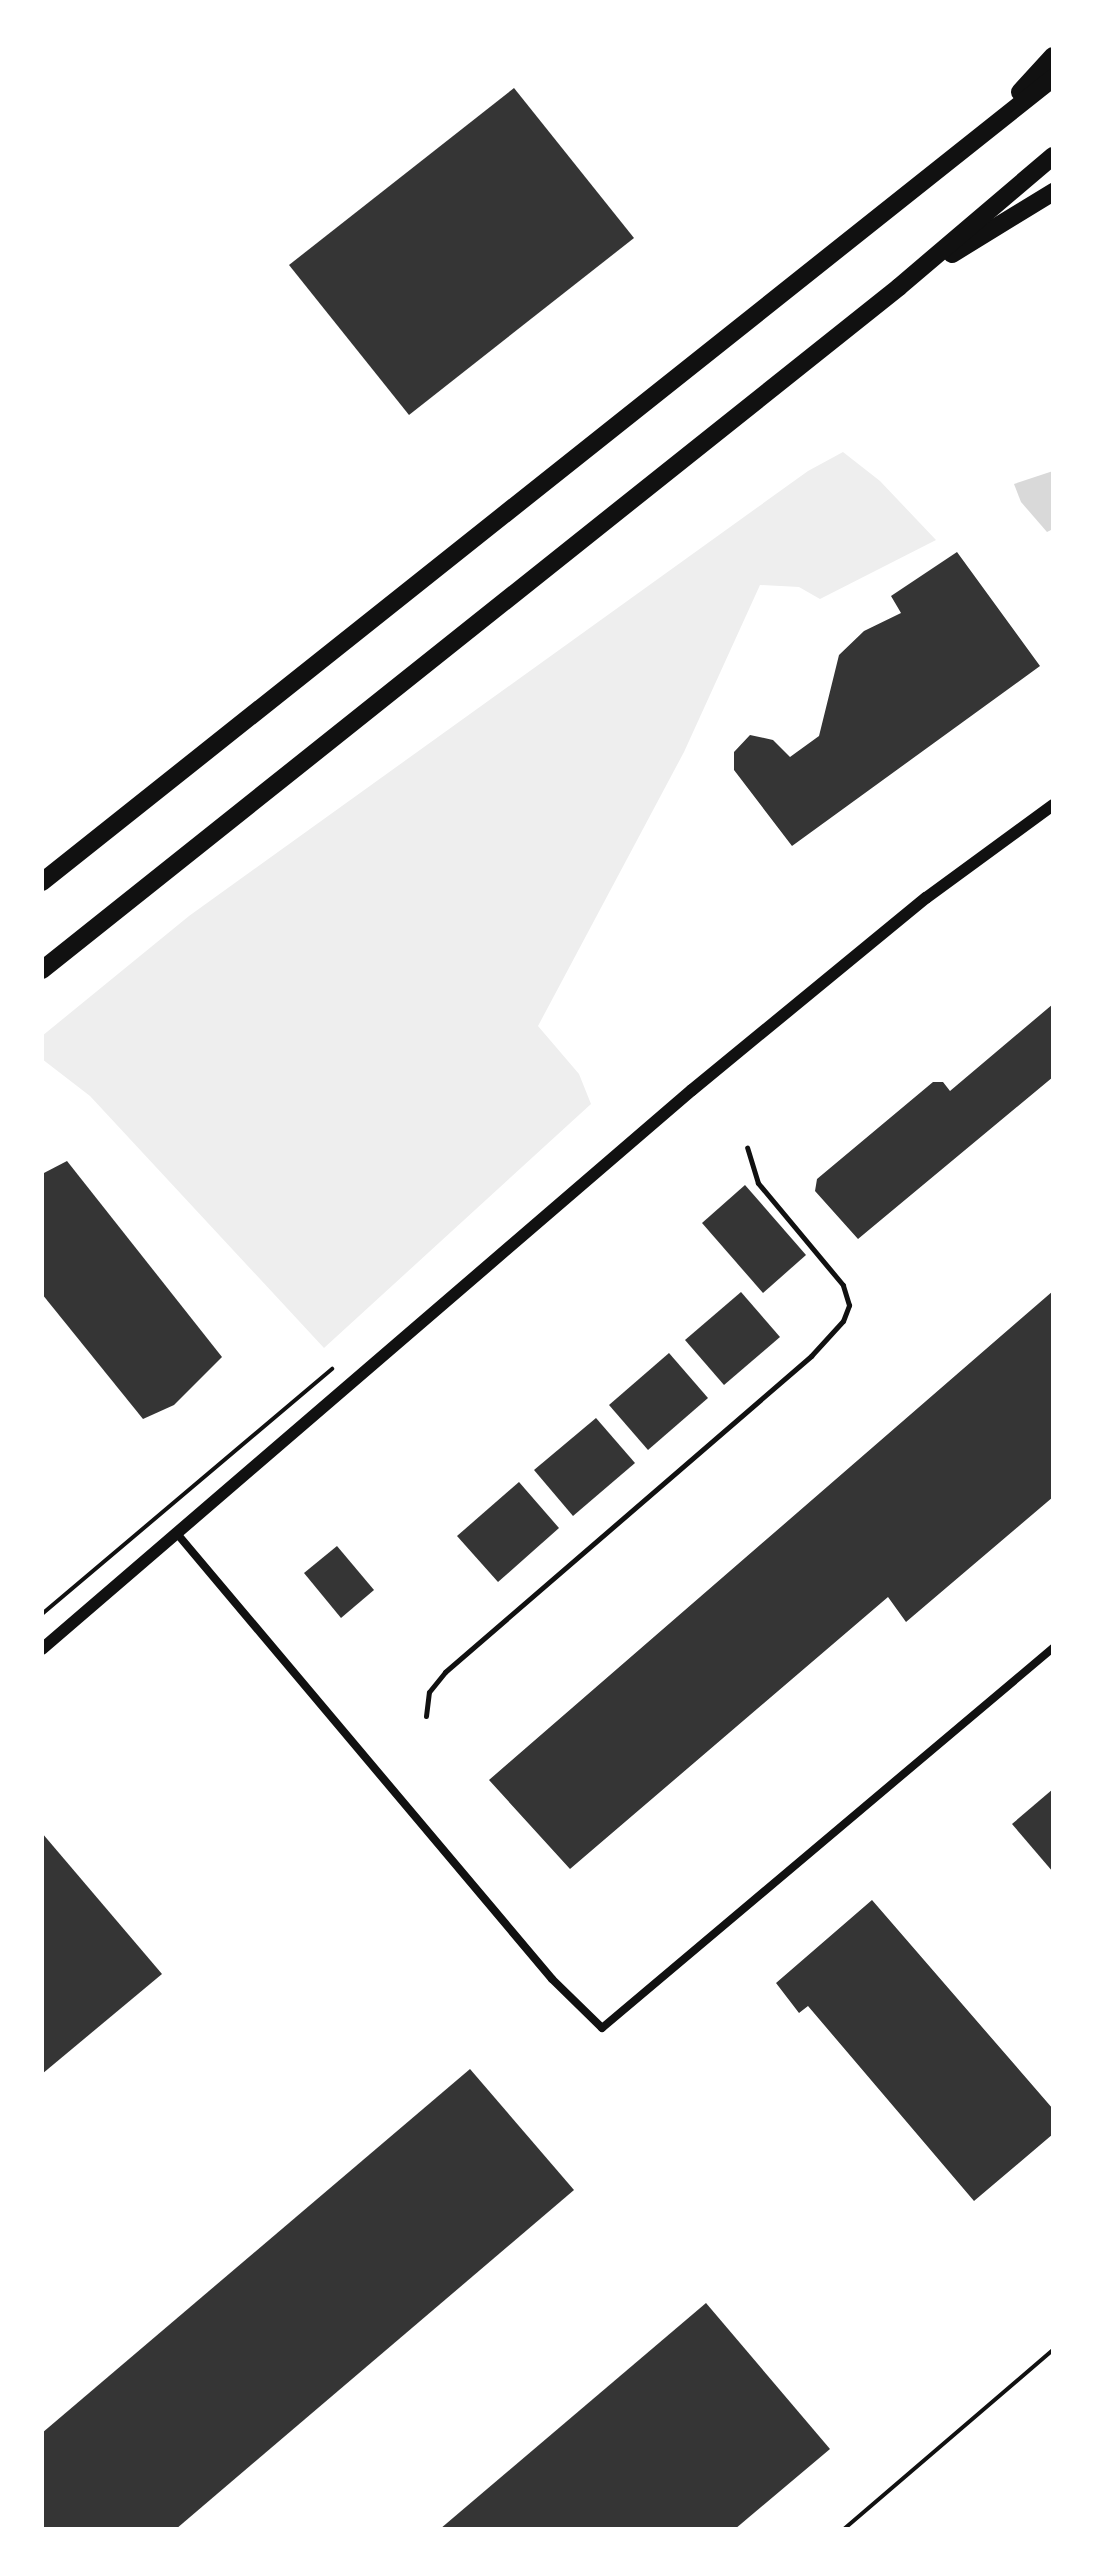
<!DOCTYPE html>
<html>
<head>
<meta charset="utf-8">
<style>
  body { margin:0 }
  #map { position:relative; width:1095px; height:2571px; overflow:hidden; background:#fff; font-family:"Alegreya Sans",sans-serif }
  div>[style] { position:absolute }
  [style*='--x'] { left:calc(var(--x)*1px); top:calc(var(--y)*1px); width:calc(var(--w)*1px); rotate:calc(var(--a)*1deg) }
  .green>* { inset:0; background:#eee }
  .water>* { inset:0; background:#d9d9d9 }
  .building>* { inset:0; background:#353535 }
  .path>* { height:4px; margin:-2px; padding:0 2px; transform-origin:2px; border-radius:2px; background:#111 }
  .service>* { height:5px; margin:-2.5px; padding:0 2.5px; transform-origin:2.5px; border-radius:2.5px; background:#111 }
  .minor>* { height:8px; margin:-4px; padding:0 4px; transform-origin:4px; border-radius:4px; background:#111 }
  .tertiary>* { height:12px; margin:-6px; padding:0 6px; transform-origin:6px; border-radius:6px; background:#111 }
  .motorway>* { height:18px; margin:-9px; padding:0 9px; transform-origin:9px; border-radius:9px; background:#111 }
  span { translate:-50% -50%; white-space:nowrap; text-align:center; line-height:1.15; -webkit-text-stroke:8px #fff; paint-order:stroke }
  .frame { position:absolute; inset:0; border:44px solid #fff; pointer-events:none }
</style>
</head>
<body>
<div id="map">
  <div class="green">
    <i style="clip-path:polygon(843px 452px,880px 481px,936px 540px,820px 599px,799px 587px,760px 585px,684px 752px,538px 1026px,579px 1074px,591px 1104px,324px 1348px,90px 1096px,42px 1059px,42px 1036px,189px 916px,808px 471px)"></i>
  </div>
  <div class="water">
    <i style="clip-path:polygon(1053px 471px,1053px 529px,1047px 532px,1021px 502px,1014px 484px)"></i>
  </div>
  <div class="building">
    <i style="clip-path:polygon(514px 88px,634px 238px,409px 415px,289px 265px)"></i>
    <i style="clip-path:polygon(957px 552px,1040px 666px,792px 846px,734px 770px,734px 752px,750px 735px,773px 740px,790px 757px,819px 736px,839px 655px,864px 631px,901px 613px,891px 596px)"></i>
    <i style="clip-path:polygon(1053px 1004px,1053px 1077px,858px 1239px,815px 1191px,817px 1179px,933px 1082px,943px 1082px,950px 1091px)"></i>
    <i style="clip-path:polygon(67px 1161px,222px 1357px,174px 1405px,143px 1419px,42px 1294px,42px 1174px)"></i>
    <i style="clip-path:polygon(745px 1185px,806px 1255px,763px 1293px,702px 1223px)"></i>
    <i style="clip-path:polygon(1053px 1291px,1053px 1497px,906px 1622px,888px 1597px,570px 1869px,489px 1780px)"></i>
    <i style="clip-path:polygon(741px 1292px,780px 1337px,724px 1385px,685px 1340px)"></i>
    <i style="clip-path:polygon(669px 1353px,708px 1398px,648px 1450px,609px 1405px)"></i>
    <i style="clip-path:polygon(596px 1418px,635px 1463px,573px 1516px,534px 1470px)"></i>
    <i style="clip-path:polygon(519px 1482px,559px 1528px,498px 1582px,457px 1536px)"></i>
    <i style="clip-path:polygon(337px 1546px,374px 1590px,341px 1618px,304px 1573px)"></i>
    <i style="clip-path:polygon(1053px 1789px,1053px 1872px,1012px 1824px)"></i>
    <i style="clip-path:polygon(42px 1833px,162px 1974px,42px 2074px)"></i>
    <i style="clip-path:polygon(872px 1900px,1053px 2109px,1053px 2134px,974px 2201px,808px 2006px,799px 2013px,776px 1983px)"></i>
    <i style="clip-path:polygon(470px 2069px,574px 2190px,176px 2529px,42px 2529px,42px 2433px)"></i>
    <i style="clip-path:polygon(706px 2303px,830px 2449px,735px 2529px,440px 2529px)"></i>
  </div>
  <div class="path">
    <i style="--x:42;--y:1614;--w:380;--a:-40.2"></i>
    <i style="--x:844;--y:2529;--w:275;--a:-40.6"></i>
  </div>
  <div class="service">
    <i style="--x:426;--y:1716;--w:24;--a:-83"></i>
    <i style="--x:429;--y:1692;--w:26;--a:-51"></i>
    <i style="--x:445;--y:1672;--w:484;--a:-40.8"></i>
    <i style="--x:811;--y:1356;--w:47;--a:-47.6"></i>
    <i style="--x:843;--y:1321;--w:17;--a:-69"></i>
    <i style="--x:849;--y:1305;--w:21;--a:-107"></i>
    <i style="--x:843;--y:1285;--w:133;--a:-129.8"></i>
    <i style="--x:758;--y:1183;--w:37;--a:-107"></i>
  </div>
  <div class="minor">
    <i style="--x:179;--y:1536;--w:579;--a:49.9"></i>
    <i style="--x:552;--y:1979;--w:70;--a:44.4"></i>
    <i style="--x:602;--y:2028;--w:590;--a:-40.12"></i>
  </div>
  <div class="tertiary">
    <i style="--x:42;--y:1649;--w:857;--a:-40.7"></i>
    <i style="--x:692;--y:1090;--w:303;--a:-39.4"></i>
    <i style="--x:926;--y:898;--w:157;--a:-36.2"></i>
  </div>
  <div class="motorway">
    <i style="--x:1020;--y:92;--w:49;--a:-47.5"></i>
    <i style="--x:952;--y:254;--w:119;--a:-31.5"></i>
    <i style="--x:42;--y:882;--w:1292;--a:-38.49"></i>
    <i style="--x:42;--y:970;--w:1096;--a:-38.55"></i>
    <i style="--x:899;--y:287;--w:202;--a:-40.4"></i>
  </div>
  <div class="frame"></div>
</div>
</body>
</html>
